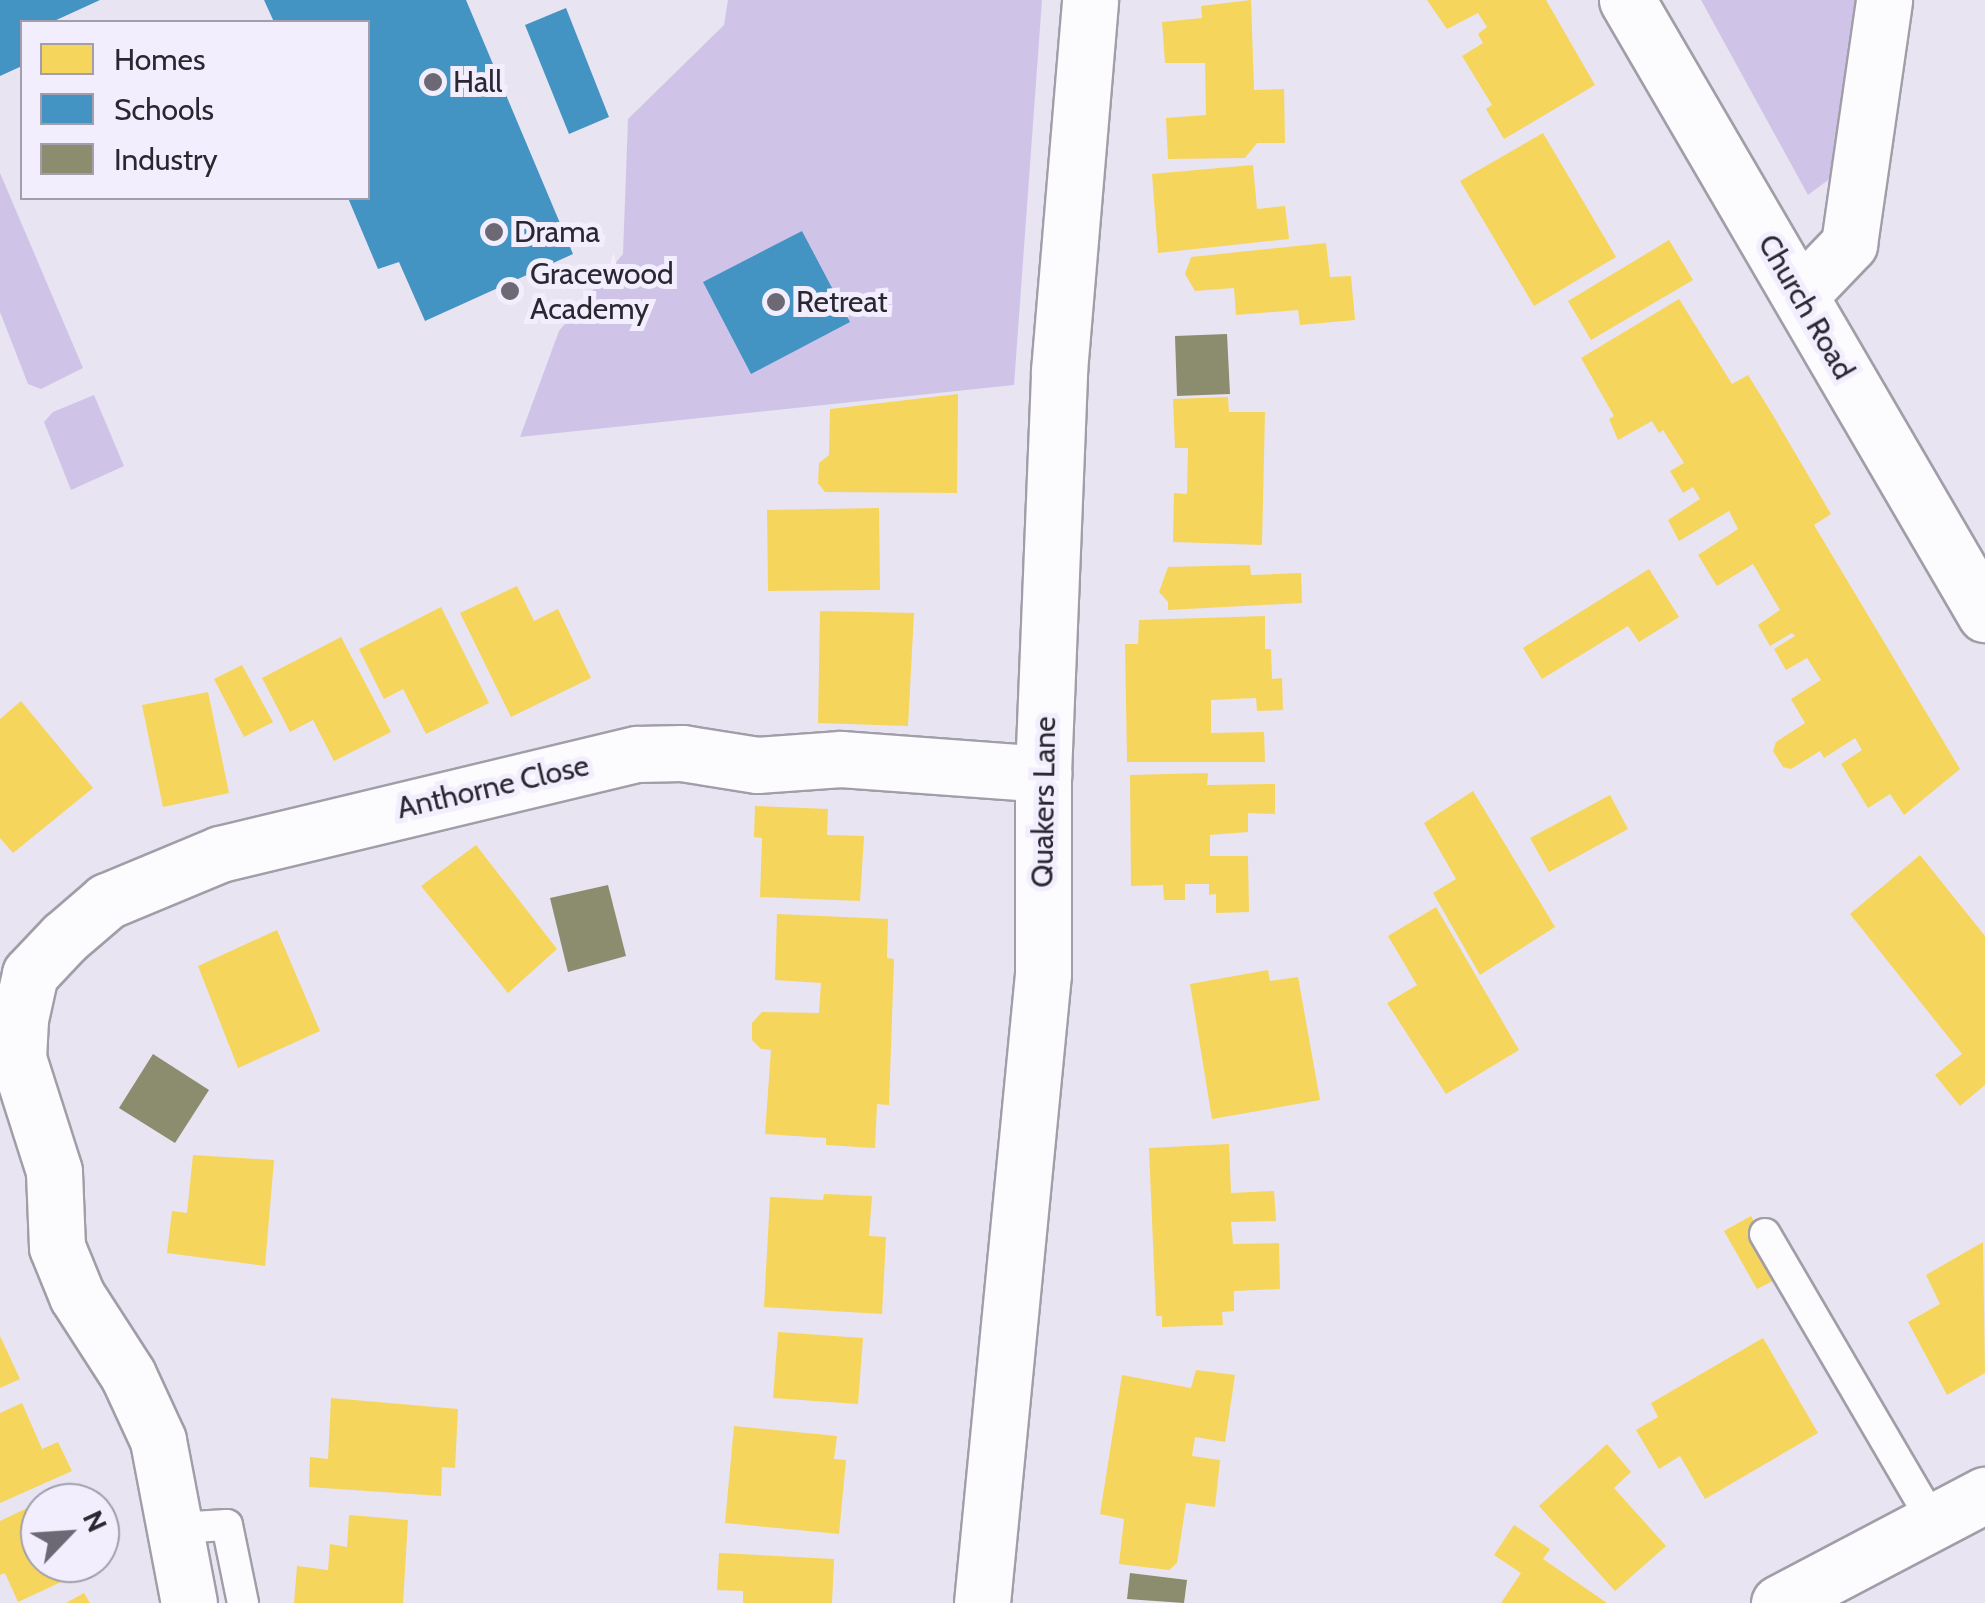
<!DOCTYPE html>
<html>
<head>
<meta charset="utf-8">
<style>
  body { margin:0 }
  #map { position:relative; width:1985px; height:1603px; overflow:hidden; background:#e8e4f2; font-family:Cabin,sans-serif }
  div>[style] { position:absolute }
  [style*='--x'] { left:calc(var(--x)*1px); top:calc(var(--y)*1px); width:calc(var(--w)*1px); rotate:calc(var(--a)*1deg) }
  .green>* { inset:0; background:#cfc4e8 }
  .homes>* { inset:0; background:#f6d55c }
  .schools>* { inset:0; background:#4393c3 }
  .industry>* { inset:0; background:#8c8c6e }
  .roads { filter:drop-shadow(2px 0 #a19ea8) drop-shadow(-2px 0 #a19ea8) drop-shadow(0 2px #a19ea8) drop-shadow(0 -2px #a19ea8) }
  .service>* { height:30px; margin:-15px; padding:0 15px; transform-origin:15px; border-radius:15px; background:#fcfbfd }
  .minor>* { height:55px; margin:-27.5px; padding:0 27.5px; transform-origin:27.5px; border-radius:27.5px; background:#fcfbfd }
  .tertiary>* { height:55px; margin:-27.5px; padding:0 27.5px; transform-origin:27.5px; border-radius:27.5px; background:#fcfbfd }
  .dots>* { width:28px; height:28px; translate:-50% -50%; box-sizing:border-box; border:5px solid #f2eefd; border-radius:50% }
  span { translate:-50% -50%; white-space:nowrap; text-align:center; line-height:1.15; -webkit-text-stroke:10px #f2eefd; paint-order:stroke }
  .poi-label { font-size:30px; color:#2a2731 }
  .left { translate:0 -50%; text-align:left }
  .street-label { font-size:30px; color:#2a2731 }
  .legend { position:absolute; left:20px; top:20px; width:350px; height:180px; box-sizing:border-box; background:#f2eefd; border:2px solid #a29eab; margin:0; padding:12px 18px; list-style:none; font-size:30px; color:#2a2731 }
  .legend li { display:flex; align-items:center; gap:20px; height:50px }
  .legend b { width:50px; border:2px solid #a29eab }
  .north { position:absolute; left:20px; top:1483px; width:100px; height:100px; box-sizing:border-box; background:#f2eefd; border:2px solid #a29eab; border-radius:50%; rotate:65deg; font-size:28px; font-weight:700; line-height:40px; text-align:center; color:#2a2731 }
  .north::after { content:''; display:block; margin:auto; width:35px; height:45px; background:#6c6975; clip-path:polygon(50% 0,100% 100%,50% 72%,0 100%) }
</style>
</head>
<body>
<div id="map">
  <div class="green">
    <i style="clip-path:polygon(728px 0,1042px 0,1014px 385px,520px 437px,559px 331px,623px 254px,628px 119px,724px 25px)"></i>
    <i style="clip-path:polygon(1701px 0,1860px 0,1836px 174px,1808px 195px)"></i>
    <i style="clip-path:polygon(0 173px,83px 368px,41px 389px,28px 384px,0 312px)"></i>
    <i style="clip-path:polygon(94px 395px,124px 466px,71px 490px,44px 422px,53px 412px)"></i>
  </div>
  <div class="homes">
    <i style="clip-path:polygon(1251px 0,1254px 90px,1284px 89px,1285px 143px,1257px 143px,1245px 158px,1168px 159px,1166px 118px,1206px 115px,1205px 63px,1165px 63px,1162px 22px,1202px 18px,1201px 6px)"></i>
    <i style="clip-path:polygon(1427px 0,1546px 0,1595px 85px,1504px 139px,1486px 109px,1492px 105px,1462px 56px,1483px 43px,1478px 34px,1487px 27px,1478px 13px,1447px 29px)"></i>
    <i style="clip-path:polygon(1543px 133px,1616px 257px,1534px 306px,1460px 181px)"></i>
    <i style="clip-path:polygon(1253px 165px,1257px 209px,1285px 206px,1289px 239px,1158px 253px,1152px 174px)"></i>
    <i style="clip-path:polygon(1669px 240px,1693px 280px,1591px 340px,1568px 301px)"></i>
    <i style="clip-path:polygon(1326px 243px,1330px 277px,1351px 276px,1355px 320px,1300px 325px,1298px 310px,1236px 315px,1234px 288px,1195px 291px,1185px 274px,1191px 257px)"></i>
    <i style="clip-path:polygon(1679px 299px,1732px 384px,1748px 375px,1771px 412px,1831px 514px,1814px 525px,1960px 769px,1904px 815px,1890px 794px,1868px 808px,1841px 764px,1862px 750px,1855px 738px,1824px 758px,1820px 751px,1791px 769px,1783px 767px,1773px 751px,1776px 742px,1805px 723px,1791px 699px,1821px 680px,1807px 658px,1786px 670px,1774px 649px,1795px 636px,1792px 633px,1770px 646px,1758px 625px,1780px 610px,1753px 564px,1717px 586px,1698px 555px,1738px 529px,1729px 511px,1679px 541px,1668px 520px,1700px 499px,1693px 487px,1683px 493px,1670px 471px,1684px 463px,1663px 430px,1659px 433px,1652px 421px,1618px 440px,1609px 419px,1614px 416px,1581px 358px)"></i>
    <i style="clip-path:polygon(958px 394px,957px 493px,825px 492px,818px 483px,819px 463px,829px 455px,830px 409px)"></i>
    <i style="clip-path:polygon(1228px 397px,1229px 412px,1265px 412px,1262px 545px,1173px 542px,1174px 493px,1187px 494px,1188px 448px,1175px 448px,1173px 399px)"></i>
    <i style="clip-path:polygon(879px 508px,880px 590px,768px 591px,767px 510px)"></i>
    <i style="clip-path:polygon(1250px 565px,1251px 575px,1301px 573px,1302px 603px,1168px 610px,1168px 602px,1159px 592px,1168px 567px)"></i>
    <i style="clip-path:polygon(1649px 569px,1679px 617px,1639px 642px,1628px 626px,1542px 679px,1523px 648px)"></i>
    <i style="clip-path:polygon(517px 586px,534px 621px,558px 609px,591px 678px,511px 717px,460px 613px)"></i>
    <i style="clip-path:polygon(441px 607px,489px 703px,426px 734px,403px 689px,384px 699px,359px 649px)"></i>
    <i style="clip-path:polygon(820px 611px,914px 613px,908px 726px,818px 723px)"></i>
    <i style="clip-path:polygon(1265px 616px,1265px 649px,1271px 649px,1272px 679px,1282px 678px,1283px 710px,1257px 711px,1256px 698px,1211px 700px,1211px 733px,1264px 732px,1265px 762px,1127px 762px,1125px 644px,1138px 644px,1139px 620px)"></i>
    <i style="clip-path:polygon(341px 637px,391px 732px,334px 761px,313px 720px,290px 732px,262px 678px)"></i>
    <i style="clip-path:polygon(242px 665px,273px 722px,244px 737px,214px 679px)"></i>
    <i style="clip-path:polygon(208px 692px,229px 793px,163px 807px,142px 705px)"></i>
    <i style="clip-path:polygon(21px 701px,93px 788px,13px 853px,0 838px,0 719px)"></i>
    <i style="clip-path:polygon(1208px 773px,1207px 785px,1275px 784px,1275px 814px,1248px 813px,1248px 832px,1210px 835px,1210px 856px,1248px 856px,1249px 912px,1216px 913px,1216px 894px,1209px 895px,1209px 884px,1185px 884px,1185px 900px,1164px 900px,1163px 885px,1131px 886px,1130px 775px)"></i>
    <i style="clip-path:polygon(1473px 791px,1555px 927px,1480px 975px,1433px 893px,1456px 879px,1424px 823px)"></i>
    <i style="clip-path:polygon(1610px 795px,1628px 829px,1549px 872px,1530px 838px)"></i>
    <i style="clip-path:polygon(755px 806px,828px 809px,827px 835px,864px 836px,860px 901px,760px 897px,762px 838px,754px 837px)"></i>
    <i style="clip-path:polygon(476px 845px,557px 949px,508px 993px,421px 886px)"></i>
    <i style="clip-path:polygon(1920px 855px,1985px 936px,1985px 1085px,1960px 1106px,1935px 1075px,1962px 1054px,1850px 914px)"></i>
    <i style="clip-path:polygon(1436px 907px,1519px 1050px,1446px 1094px,1387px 1003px,1417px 985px,1388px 936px)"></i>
    <i style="clip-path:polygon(777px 914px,888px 919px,887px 958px,894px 959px,889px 1105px,877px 1104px,875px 1148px,826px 1145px,826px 1138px,765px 1134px,771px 1050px,761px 1049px,752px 1040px,752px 1023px,762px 1012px,819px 1013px,821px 983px,775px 980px)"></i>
    <i style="clip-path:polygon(277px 930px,320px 1031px,238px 1068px,198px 966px)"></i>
    <i style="clip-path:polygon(1268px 970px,1270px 981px,1298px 977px,1320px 1100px,1212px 1119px,1190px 984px)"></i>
    <i style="clip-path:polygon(1229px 1144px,1231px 1193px,1274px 1191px,1276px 1221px,1231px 1222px,1233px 1244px,1279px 1243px,1280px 1289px,1234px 1291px,1234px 1311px,1222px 1312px,1223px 1325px,1162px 1327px,1162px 1316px,1156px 1316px,1149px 1148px)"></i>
    <i style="clip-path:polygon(193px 1155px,274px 1160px,265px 1266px,167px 1253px,172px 1211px,187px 1213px)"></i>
    <i style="clip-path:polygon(824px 1194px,872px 1196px,869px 1236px,886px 1237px,882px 1314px,764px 1307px,770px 1197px,823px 1200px)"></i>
    <i style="clip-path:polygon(1751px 1216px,1785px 1275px,1757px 1289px,1724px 1231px)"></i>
    <i style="clip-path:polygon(1983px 1242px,1985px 1373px,1947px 1395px,1908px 1322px,1940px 1304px,1926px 1275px)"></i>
    <i style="clip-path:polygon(778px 1332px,863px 1338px,858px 1404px,773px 1398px)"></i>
    <i style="clip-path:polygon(0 1336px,20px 1379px,0 1388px)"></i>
    <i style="clip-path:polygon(1763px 1338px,1818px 1433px,1705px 1499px,1680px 1456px,1659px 1469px,1636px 1430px,1658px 1417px,1651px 1403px)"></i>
    <i style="clip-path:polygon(1196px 1370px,1235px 1375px,1225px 1442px,1195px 1437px,1192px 1456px,1220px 1460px,1215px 1507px,1186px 1503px,1177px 1563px,1169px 1570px,1119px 1564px,1124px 1519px,1100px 1514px,1122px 1375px,1191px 1388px)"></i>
    <i style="clip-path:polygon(331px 1398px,458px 1409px,455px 1468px,442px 1467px,441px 1496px,309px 1487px,310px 1457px,328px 1459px)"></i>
    <i style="clip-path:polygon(22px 1403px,42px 1449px,58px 1442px,72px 1471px,0 1503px,0 1413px)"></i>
    <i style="clip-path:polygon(734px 1426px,837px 1436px,834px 1459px,846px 1460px,839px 1534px,725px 1523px)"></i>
    <i style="clip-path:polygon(1607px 1444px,1631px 1472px,1614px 1488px,1666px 1546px,1615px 1591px,1539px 1506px)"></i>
    <i style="clip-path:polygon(80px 1483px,89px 1503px,40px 1503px,40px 1563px,102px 1563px,18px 1602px,5px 1573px,0 1575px,0 1521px)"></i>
    <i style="clip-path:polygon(349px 1515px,408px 1520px,403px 1603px,294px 1603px,297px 1566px,328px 1570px,330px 1544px,347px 1547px)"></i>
    <i style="clip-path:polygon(1514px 1525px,1550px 1549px,1543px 1559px,1607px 1603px,1501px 1603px,1521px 1573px,1494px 1555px)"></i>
    <i style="clip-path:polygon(719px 1553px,834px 1559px,832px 1603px,743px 1603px,743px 1591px,717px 1590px)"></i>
    <i style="clip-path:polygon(84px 1593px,90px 1603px,66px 1603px)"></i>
  </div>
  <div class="schools">
    <i style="clip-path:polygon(0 0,100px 0,52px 22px,22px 22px,22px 66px,0 76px)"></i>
    <i style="clip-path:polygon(264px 0,466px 0,573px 254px,425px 321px,399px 262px,378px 269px,348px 198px,368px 198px,368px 22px,274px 22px)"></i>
    <i style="clip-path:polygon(566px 8px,609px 117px,569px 134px,525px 25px)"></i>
    <i style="clip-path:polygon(802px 231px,850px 322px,751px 374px,703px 282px)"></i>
  </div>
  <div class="industry">
    <i style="clip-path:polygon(1227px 334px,1230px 394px,1177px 396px,1175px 336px)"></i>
    <i style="clip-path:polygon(608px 885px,626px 956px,568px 972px,550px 898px)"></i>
    <i style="clip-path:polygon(153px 1054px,209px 1090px,175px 1143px,119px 1108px)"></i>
    <i style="clip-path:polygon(1130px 1573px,1187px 1580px,1184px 1603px,1127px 1599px)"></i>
  </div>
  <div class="roads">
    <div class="service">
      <i style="--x:1765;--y:1234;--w:335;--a:59.7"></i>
      <i style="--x:175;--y:1528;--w:52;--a:-3.3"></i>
      <i style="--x:227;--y:1525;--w:80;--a:78.4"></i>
    </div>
    <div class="minor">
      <i style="--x:1800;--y:295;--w:71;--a:-46.1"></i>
      <i style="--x:1849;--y:244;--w:246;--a:-81.8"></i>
      <i style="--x:189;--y:1603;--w:166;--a:-100.8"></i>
      <i style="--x:158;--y:1440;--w:72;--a:-114.8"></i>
      <i style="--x:128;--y:1375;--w:94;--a:-122.8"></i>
      <i style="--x:77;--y:1296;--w:53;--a:-112.2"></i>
      <i style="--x:57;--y:1247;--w:76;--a:-92.3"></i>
      <i style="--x:54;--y:1171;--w:119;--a:-107.7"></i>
      <i style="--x:18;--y:1058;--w:39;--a:-87"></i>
      <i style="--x:20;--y:1019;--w:46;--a:-77.5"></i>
      <i style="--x:30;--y:974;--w:50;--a:-46.6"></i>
      <i style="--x:64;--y:938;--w:57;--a:-40.7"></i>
      <i style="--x:107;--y:901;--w:122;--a:-22.6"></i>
      <i style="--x:220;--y:854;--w:429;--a:-13.5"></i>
      <i style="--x:637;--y:754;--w:45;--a:-1.3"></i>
      <i style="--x:682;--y:753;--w:76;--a:9.1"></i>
      <i style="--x:757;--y:765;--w:84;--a:-4.1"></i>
      <i style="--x:841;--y:759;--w:203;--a:4.2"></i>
      <i style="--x:982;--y:1603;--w:632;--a:-84.46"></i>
      <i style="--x:1043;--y:974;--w:200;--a:-90"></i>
      <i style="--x:1043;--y:774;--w:403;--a:-87.7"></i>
      <i style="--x:1059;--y:371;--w:372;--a:-85.2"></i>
      <i style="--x:1779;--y:1603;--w:233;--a:-27.7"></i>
    </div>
    <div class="tertiary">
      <i style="--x:1627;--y:0;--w:711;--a:59.76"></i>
    </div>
  </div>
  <div class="dots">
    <i style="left:433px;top:82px;background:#6c6975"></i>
    <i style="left:494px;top:232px;background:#6c6975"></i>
    <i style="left:510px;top:291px;background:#6c6975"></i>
    <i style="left:776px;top:302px;background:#6c6975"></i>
  </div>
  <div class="poi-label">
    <span class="left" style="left:453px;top:82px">Hall</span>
    <span class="left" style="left:514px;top:232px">Drama</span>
    <span class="left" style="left:530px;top:291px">Gracewood<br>Academy</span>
    <span class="left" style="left:796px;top:302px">Retreat</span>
  </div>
  <div class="street-label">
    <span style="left:1806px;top:307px;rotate:60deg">Church Road</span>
    <span style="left:493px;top:787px;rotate:-13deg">Anthorne Close</span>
    <span style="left:1044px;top:802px;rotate:-89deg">Quakers Lane</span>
  </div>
  <ul class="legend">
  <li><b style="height:28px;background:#f6d55c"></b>Homes</li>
  <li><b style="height:28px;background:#4393c3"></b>Schools</li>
  <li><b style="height:28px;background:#8c8c6e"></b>Industry</li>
  </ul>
  <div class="north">N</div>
</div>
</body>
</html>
